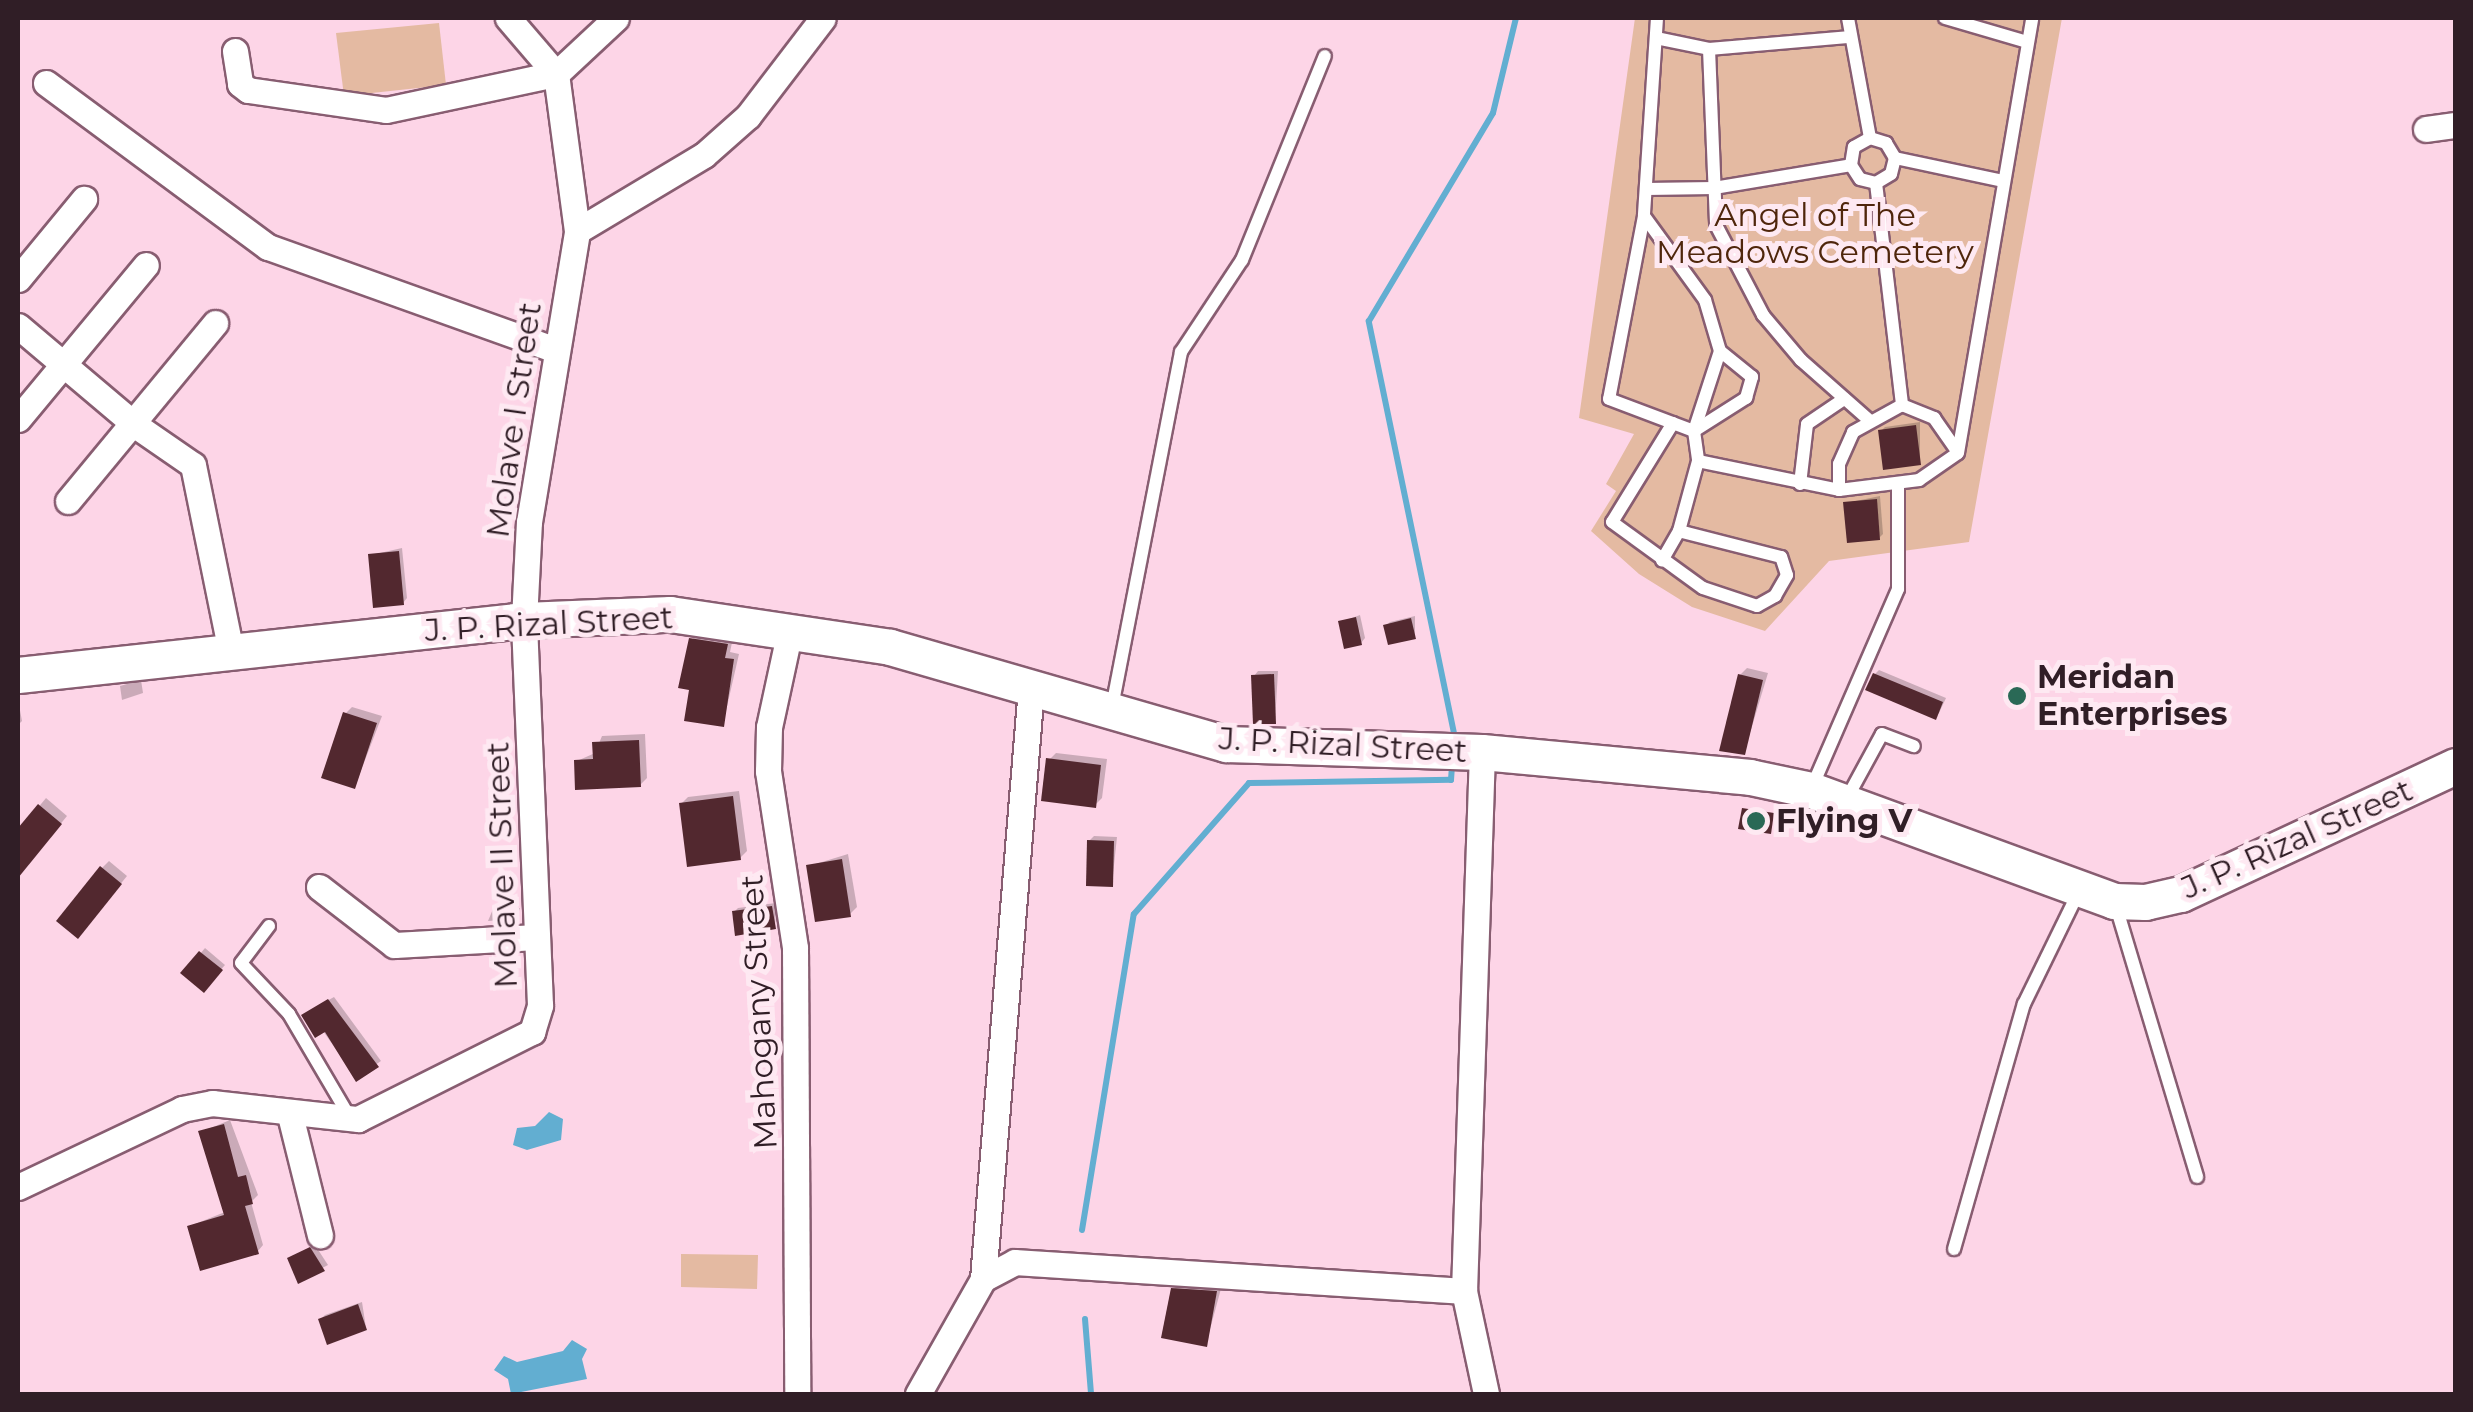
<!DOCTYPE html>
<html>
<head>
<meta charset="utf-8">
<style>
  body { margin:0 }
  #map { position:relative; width:2473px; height:1412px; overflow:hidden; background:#fdd5e7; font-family:Montserrat,sans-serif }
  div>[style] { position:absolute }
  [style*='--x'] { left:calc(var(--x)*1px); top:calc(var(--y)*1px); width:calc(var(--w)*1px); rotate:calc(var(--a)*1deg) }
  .green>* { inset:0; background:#e4baa2 }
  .water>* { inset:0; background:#62aed1 }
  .shadow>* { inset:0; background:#0003 }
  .stream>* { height:6px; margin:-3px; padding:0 3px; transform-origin:3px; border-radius:3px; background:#62aed1 }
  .building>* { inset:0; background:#52282f }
  .roads { filter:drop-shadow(2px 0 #885d71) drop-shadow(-2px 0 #885d71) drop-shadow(0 2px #885d71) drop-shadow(0 -2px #885d71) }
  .service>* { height:12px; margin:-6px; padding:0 6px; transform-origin:6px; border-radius:6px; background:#fff }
  .minor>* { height:25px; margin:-12.5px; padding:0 12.5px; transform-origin:12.5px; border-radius:12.5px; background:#fff }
  .secondary>* { height:35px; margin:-17.5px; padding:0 17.5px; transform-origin:17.5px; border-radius:17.5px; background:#fff }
  .dots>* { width:28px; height:28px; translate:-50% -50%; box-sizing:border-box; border:5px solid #fee9f2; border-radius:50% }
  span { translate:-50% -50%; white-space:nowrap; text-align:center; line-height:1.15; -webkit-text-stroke:10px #fee9f2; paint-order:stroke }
  .park-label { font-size:32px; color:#4f260b }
  .street-label { font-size:32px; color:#301e26 }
  .poi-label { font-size:32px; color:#301e26; font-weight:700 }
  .left { translate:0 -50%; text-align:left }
  .frame { position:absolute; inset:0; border:20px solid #301e26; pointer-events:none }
</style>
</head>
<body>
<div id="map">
  <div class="green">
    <i style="clip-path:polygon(1635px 18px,2062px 18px,1969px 542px,1829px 561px,1765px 631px,1692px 607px,1639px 574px,1591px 531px,1616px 491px,1606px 484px,1634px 434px,1579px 418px)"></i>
    <i style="clip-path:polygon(439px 23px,446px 85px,344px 96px,336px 33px)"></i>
    <i style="clip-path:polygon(681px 1254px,758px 1255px,757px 1289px,681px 1287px)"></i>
  </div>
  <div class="water">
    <i style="clip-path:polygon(549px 1112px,563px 1119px,561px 1140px,527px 1150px,513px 1145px,517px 1128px,535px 1126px)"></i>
    <i style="clip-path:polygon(572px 1340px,587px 1349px,582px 1359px,587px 1379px,511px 1394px,508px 1379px,494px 1370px,504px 1356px,517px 1362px,563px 1351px)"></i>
  </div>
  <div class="shadow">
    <i style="clip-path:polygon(1920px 422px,1920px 462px,1881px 431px,1885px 427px)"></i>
    <i style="clip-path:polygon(1880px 496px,1883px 534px,1879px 538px,1846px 503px)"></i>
    <i style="clip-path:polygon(402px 548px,407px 598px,403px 603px,371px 555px)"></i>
    <i style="clip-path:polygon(1360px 615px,1365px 638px,1361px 643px,1341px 622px)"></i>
    <i style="clip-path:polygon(1415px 616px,1415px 637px,1386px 626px,1390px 622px)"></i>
    <i style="clip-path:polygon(698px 633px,733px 638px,730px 652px,739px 654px,723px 724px,692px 688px,692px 640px)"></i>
    <i style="clip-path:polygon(1747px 668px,1768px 673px,1744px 753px,1740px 675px)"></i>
    <i style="clip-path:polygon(1879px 670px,1946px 698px,1939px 713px,1935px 717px,1875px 674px)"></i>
    <i style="clip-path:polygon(1258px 671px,1278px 671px,1275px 722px,1254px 676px)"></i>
    <i style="clip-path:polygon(141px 680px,143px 693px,122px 700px,120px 686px)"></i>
    <i style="clip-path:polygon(18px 700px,22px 721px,18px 725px)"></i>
    <i style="clip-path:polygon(352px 707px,382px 716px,355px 786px,345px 714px)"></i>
    <i style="clip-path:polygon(645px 734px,647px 778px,640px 785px,577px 761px,595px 753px,602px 736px)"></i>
    <i style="clip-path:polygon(1056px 753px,1107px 759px,1102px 798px,1095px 805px,1049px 760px)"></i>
    <i style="clip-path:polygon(739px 791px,747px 851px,740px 858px,681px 804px,688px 797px)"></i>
    <i style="clip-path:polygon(46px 798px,67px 816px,18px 876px,18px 832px)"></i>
    <i style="clip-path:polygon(1094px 836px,1117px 837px,1112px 884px,1089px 841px)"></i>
    <i style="clip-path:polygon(848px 854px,857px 907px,850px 914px,809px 866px)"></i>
    <i style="clip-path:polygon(109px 861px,127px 876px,84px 929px,102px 868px)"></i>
    <i style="clip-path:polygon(776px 903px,775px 927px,734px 912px,738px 908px)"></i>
    <i style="clip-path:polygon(520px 908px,516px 919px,488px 921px,493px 909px)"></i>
    <i style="clip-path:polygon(205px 948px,225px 965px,204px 989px,184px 973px)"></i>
    <i style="clip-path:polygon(334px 997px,381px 1061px,356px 1078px,309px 1011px)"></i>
    <i style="clip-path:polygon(230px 1120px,258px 1195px,251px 1202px,263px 1245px,258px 1251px,190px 1226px,225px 1212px,201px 1132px)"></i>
    <i style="clip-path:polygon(315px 1245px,328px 1265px,300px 1280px,290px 1258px)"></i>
    <i style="clip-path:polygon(1181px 1282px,1222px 1285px,1206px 1344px,1173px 1290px)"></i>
    <i style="clip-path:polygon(362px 1302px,366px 1328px,321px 1319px,325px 1315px)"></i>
  </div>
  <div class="stream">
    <i style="--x:1455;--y:738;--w:426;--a:-101.7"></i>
    <i style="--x:1369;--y:321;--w:242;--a:-59.2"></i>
    <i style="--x:1493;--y:113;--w:98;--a:-76.4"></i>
    <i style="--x:1082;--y:1230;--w:320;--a:-80.7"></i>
    <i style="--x:1134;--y:914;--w:174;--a:-48.7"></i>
    <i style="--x:1249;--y:783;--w:202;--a:-0.9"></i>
    <i style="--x:1451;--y:780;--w:13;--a:-86"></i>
    <i style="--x:1085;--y:1319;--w:75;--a:85.4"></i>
  </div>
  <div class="building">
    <i style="clip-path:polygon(1916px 425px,1921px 465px,1883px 470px,1878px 430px)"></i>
    <i style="clip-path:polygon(1877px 499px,1880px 540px,1847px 543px,1843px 502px)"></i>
    <i style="clip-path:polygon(399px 551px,404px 605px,373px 608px,368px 554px)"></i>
    <i style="clip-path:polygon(1356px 617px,1362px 645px,1344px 649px,1338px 621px)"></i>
    <i style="clip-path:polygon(1411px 618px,1416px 639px,1388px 645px,1383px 625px)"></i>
    <i style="clip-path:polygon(689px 638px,728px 644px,725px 658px,734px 659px,724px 727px,684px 721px,689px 690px,678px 688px)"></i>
    <i style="clip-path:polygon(1873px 673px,1943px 702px,1936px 720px,1865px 690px)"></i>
    <i style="clip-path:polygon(1274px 674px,1276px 724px,1253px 724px,1251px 675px)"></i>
    <i style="clip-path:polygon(1738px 674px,1763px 680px,1745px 755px,1719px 751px)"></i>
    <i style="clip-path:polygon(343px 712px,377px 723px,355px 789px,321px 778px)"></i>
    <i style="clip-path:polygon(639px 740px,641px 787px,575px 790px,574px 760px,593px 759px,592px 742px)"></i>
    <i style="clip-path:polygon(1046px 758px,1101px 765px,1096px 808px,1041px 801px)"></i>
    <i style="clip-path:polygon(733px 796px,741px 860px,687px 867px,679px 803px)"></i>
    <i style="clip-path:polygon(38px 804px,62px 824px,18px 878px,18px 828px)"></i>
    <i style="clip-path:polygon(1742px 808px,1774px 813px,1771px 834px,1738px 829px)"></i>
    <i style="clip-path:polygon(1087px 840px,1114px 841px,1113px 887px,1086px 886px)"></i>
    <i style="clip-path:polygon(842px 859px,851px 917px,815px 922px,806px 865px)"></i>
    <i style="clip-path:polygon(100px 866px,122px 884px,78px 939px,56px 921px)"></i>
    <i style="clip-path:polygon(772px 906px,776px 929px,735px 936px,732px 911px)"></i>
    <i style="clip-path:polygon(199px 951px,223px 970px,204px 993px,180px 973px)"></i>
    <i style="clip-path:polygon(328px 999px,379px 1067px,356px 1082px,325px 1032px,315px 1038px,301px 1015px)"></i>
    <i style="clip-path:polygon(224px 1124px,238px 1177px,246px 1175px,253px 1204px,245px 1206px,259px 1254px,200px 1271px,187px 1226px,224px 1215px,198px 1131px)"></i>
    <i style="clip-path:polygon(310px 1247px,325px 1271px,298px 1284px,287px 1258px)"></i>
    <i style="clip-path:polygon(1171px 1288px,1217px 1291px,1207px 1347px,1161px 1338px)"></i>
    <i style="clip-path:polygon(358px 1304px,367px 1330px,327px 1345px,318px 1319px)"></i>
  </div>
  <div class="roads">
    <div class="service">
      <i style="--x:1657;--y:18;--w:198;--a:93.8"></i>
      <i style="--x:1644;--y:216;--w:186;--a:100.8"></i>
      <i style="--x:1609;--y:399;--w:91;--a:20.6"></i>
      <i style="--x:1694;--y:431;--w:62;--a:-32.4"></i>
      <i style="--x:1746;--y:398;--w:22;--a:-74"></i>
      <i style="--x:1752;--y:377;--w:41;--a:-140.9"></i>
      <i style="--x:1848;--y:18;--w:122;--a:79.6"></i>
      <i style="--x:1945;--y:18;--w:85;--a:16.3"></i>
      <i style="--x:1656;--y:38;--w:54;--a:11.7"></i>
      <i style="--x:1709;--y:49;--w:142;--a:-4.9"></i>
      <i style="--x:1709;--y:49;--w:176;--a:87.7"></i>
      <i style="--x:1716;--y:225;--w:102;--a:62.4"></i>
      <i style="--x:1763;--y:315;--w:59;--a:49.8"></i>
      <i style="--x:1801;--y:360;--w:91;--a:41.4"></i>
      <i style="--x:1895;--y:158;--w:16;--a:104"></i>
      <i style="--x:1891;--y:174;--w:17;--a:149"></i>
      <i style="--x:1876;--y:183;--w:16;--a:-166"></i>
      <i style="--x:1860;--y:179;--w:17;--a:-123"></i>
      <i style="--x:1851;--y:165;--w:18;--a:-81"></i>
      <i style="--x:1854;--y:147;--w:18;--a:-29"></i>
      <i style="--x:1870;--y:138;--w:17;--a:17"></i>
      <i style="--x:1886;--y:143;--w:17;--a:59"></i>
      <i style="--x:1895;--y:158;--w:110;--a:12"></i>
      <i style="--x:1876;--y:183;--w:224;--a:83.3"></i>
      <i style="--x:1646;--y:189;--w:68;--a:-0.8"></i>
      <i style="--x:1714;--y:188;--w:139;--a:-9.5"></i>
      <i style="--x:1644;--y:216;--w:104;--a:54"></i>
      <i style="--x:1705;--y:300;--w:53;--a:73.6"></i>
      <i style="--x:1720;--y:351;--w:84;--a:108"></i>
      <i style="--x:1694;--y:431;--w:30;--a:82"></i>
      <i style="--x:1698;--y:461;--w:73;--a:105.2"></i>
      <i style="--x:1679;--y:531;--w:34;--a:120"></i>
      <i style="--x:1673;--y:423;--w:116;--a:121.6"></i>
      <i style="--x:1612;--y:522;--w:112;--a:36"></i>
      <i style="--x:1703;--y:588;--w:57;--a:18.4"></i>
      <i style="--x:1757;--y:606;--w:21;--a:-29"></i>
      <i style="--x:1775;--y:596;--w:24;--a:-60"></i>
      <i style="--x:1787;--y:575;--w:19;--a:-108"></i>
      <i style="--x:1781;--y:557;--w:105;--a:-165.7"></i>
      <i style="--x:1698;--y:461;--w:144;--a:11.6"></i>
      <i style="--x:1839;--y:490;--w:81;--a:-7.1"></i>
      <i style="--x:1919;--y:480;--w:47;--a:-34.7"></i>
      <i style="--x:1958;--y:453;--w:441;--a:-80.3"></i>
      <i style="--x:1800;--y:484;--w:60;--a:-83.3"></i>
      <i style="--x:1807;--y:424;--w:45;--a:-34"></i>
      <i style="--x:1839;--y:490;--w:26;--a:-90"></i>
      <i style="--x:1839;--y:464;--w:35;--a:-66"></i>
      <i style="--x:1853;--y:432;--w:56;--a:-28.9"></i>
      <i style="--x:1902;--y:405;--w:35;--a:22"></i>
      <i style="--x:1934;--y:418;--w:40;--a:55.1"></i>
      <i style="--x:1112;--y:707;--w:362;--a:-79"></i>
      <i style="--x:1181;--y:352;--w:110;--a:-56.5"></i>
      <i style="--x:1242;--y:260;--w:220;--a:-67.9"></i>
      <i style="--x:1812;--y:787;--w:216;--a:-66.5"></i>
      <i style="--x:1898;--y:589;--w:106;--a:-90"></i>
      <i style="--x:1846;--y:800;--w:75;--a:-61.4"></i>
      <i style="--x:1882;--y:734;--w:34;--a:21"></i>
      <i style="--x:2115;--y:903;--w:286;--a:73.3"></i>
      <i style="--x:269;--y:926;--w:46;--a:127.1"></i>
      <i style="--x:241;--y:963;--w:70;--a:46.7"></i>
      <i style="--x:289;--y:1014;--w:118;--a:59.5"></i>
      <i style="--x:1954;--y:1249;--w:255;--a:-74.1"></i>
      <i style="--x:2024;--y:1004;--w:126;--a:-64"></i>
    </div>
    <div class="minor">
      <i style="--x:235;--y:51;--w:33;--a:81"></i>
      <i style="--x:240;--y:84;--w:10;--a:37"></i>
      <i style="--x:248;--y:90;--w:139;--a:8.2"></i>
      <i style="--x:386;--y:110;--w:174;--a:-12"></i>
      <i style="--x:556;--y:74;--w:82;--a:-43"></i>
      <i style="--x:46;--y:83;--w:276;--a:36.5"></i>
      <i style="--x:268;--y:247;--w:303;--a:19.7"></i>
      <i style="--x:2426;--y:129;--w:30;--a:-8"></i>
      <i style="--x:577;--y:231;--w:148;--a:-30.9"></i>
      <i style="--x:704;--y:155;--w:59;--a:-41.6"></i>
      <i style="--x:748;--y:116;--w:123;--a:-52.6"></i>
      <i style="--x:18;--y:279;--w:104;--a:-50.5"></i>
      <i style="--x:18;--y:326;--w:153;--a:40.2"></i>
      <i style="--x:135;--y:425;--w:70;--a:34.6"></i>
      <i style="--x:193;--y:465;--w:191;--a:78.5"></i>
      <i style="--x:18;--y:419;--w:200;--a:-50.3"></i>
      <i style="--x:68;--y:501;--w:231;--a:-50.4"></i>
      <i style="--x:790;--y:630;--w:99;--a:102.2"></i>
      <i style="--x:769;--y:727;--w:44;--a:91.3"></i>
      <i style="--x:768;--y:771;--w:179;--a:81.3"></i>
      <i style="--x:795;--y:948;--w:446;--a:89.7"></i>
      <i style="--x:1482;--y:752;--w:539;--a:91.91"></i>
      <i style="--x:1464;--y:1291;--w:105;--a:77.9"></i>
      <i style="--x:319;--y:887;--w:95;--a:37.7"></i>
      <i style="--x:394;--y:945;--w:143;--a:-3.2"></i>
      <i style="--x:290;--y:1115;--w:124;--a:76"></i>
      <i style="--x:18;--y:1187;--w:182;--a:-25.4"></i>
      <i style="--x:182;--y:1109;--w:31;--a:-11"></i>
      <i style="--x:212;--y:1103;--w:147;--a:6.3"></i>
      <i style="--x:358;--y:1119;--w:195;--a:-26.6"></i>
      <i style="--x:532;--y:1032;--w:28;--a:-73"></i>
      <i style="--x:540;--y:1005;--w:385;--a:-92.4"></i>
      <i style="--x:524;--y:620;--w:98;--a:-87.1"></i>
      <i style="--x:529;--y:522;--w:295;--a:-80.6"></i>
      <i style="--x:577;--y:231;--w:158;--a:-97.6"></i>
      <i style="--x:556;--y:74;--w:74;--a:-130.6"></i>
      <i style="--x:983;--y:1279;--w:593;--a:-85.36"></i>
      <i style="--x:918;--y:1394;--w:132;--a:-60.5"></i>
      <i style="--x:983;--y:1279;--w:36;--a:-28"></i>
      <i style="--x:1015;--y:1262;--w:450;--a:3.7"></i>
    </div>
    <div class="secondary">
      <i style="--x:18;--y:675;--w:509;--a:-6.2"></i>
      <i style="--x:524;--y:620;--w:146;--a:-2.4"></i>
      <i style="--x:670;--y:614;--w:222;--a:8.5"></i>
      <i style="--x:890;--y:647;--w:350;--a:16.1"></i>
      <i style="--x:1226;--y:744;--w:256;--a:1.8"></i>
      <i style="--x:1482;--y:752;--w:269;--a:5.3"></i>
      <i style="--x:1750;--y:777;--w:62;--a:12"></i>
      <i style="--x:1811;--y:790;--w:323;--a:20.1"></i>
      <i style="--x:2114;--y:901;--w:31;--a:2"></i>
      <i style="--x:2145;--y:902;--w:37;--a:-13"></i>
      <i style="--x:2181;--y:894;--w:303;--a:-25"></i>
    </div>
  </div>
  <div class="dots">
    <i style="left:2017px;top:696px;background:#2a6956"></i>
    <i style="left:1756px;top:821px;background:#2a6956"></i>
  </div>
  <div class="park-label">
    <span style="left:1815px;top:234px">Angel of The<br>Meadows Cemetery</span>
  </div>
  <div class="street-label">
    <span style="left:514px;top:420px;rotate:-82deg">Molave I Street</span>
    <span style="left:549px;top:624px;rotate:-3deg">J. P. Rizal Street</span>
    <span style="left:1343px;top:745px;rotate:3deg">J. P. Rizal Street</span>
    <span style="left:2297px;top:839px;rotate:-24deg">J. P. Rizal Street</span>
    <span style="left:502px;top:865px;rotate:-92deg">Molave II Street</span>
    <span style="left:759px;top:1012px;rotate:-93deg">Mahogany Street</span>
  </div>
  <div class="poi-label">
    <span class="left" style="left:2037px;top:696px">Meridan<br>Enterprises</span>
    <span class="left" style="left:1776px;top:821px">Flying V</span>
  </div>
  <div class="frame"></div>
</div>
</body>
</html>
